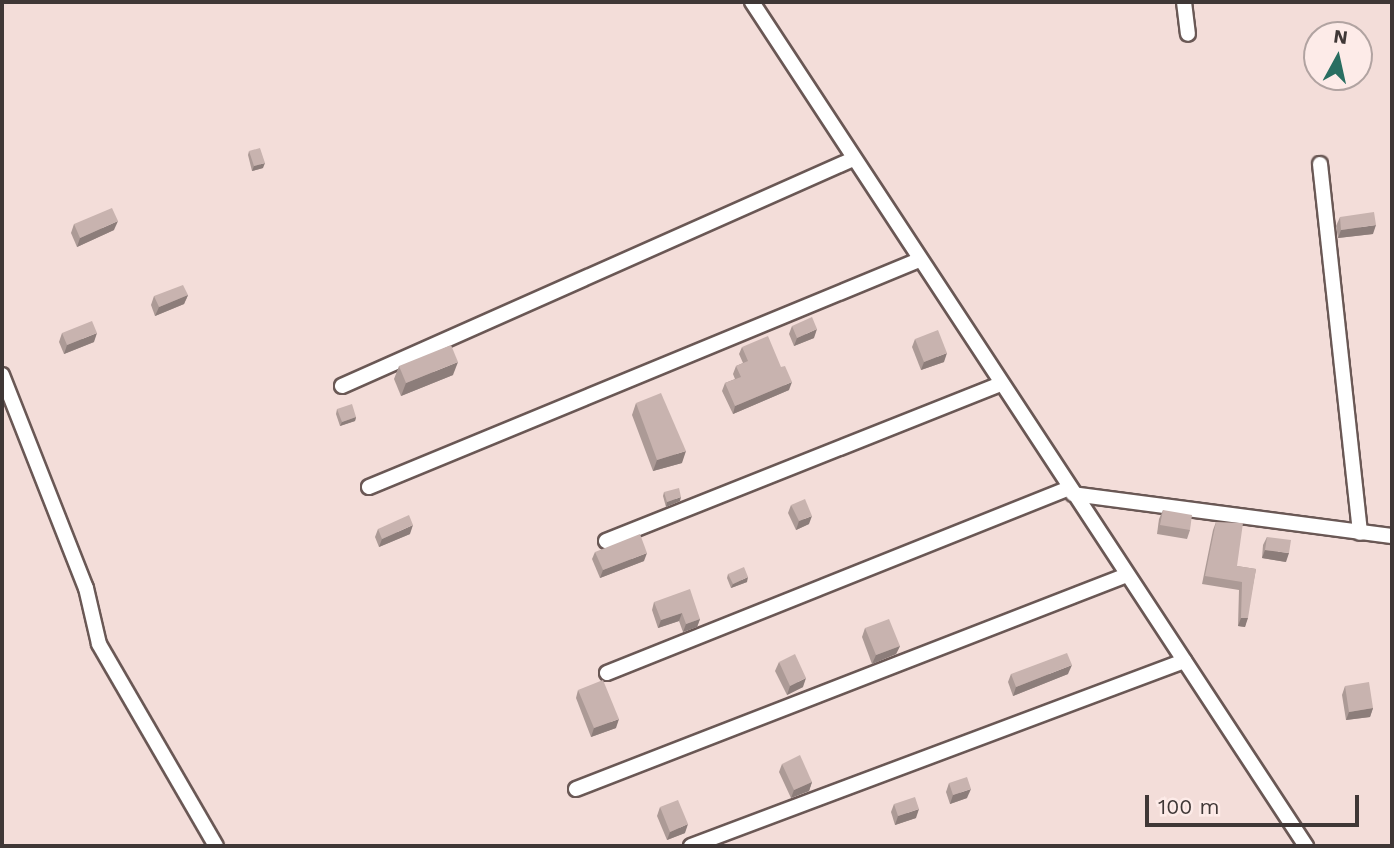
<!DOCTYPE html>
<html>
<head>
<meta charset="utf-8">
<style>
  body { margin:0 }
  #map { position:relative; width:1394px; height:848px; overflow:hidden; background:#f3ddd9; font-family:"Work Sans",sans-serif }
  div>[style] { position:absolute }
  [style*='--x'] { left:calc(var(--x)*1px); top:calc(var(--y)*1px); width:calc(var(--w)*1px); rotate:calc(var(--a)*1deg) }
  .roads { filter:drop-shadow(2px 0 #6a5855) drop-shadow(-2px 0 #6a5855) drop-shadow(0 2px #6a5855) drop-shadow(0 -2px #6a5855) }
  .minor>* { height:14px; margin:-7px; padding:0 7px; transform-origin:7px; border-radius:7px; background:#fff }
  .wall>* { inset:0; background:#ac9a96 }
  .shaded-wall>* { inset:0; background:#8c7d7a }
  .building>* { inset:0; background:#c8b3af }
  span { translate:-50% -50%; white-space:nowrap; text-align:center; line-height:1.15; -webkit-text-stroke:7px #fdebe8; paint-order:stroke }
  .frame { position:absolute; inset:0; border:4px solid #3f3736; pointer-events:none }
  .north { position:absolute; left:1303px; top:21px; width:70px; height:70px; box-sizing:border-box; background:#fdebe8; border:2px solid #b1a3a1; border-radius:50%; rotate:8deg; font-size:19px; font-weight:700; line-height:28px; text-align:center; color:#3f3736 }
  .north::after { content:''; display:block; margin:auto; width:24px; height:32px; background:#296e61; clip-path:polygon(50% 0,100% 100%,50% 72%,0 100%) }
  .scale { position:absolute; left:1145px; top:795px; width:214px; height:32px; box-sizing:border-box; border:4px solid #3f3736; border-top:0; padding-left:9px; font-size:21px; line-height:24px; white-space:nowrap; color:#3f3736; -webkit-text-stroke:5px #fdebe8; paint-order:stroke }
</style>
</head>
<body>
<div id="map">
  <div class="roads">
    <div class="minor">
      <i style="--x:752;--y:2;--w:1010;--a:56.72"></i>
      <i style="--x:1184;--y:2;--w:32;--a:83"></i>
      <i style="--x:1320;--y:164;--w:371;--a:83.8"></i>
      <i style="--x:2;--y:375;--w:229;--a:68.5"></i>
      <i style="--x:86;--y:588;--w:57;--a:76.9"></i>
      <i style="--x:99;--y:644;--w:233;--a:59.9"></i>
      <i style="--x:342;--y:386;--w:559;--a:-23.95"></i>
      <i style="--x:369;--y:487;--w:595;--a:-22.43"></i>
      <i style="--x:1073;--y:494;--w:322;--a:7.5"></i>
      <i style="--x:606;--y:541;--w:424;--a:-21.7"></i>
      <i style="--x:607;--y:673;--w:498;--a:-21.8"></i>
      <i style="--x:576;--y:789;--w:591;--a:-21.23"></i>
      <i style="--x:691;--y:846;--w:527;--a:-20.57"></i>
    </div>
  </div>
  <div class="wall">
    <i style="clip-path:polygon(249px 151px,263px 168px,252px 171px,248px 155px)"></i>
    <i style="clip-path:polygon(1340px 217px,1373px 234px,1338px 238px,1336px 226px)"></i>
    <i style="clip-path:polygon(74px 224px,114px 230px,77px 247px,71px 233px)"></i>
    <i style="clip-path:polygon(188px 295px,184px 304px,155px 316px,151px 305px,154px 296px)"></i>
    <i style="clip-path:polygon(792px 326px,814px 338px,794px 346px,789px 334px)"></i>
    <i style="clip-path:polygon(62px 333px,94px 342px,64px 354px,59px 342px)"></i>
    <i style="clip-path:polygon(915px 339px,944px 362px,921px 370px,912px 347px)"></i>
    <i style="clip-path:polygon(742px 347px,789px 390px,733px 414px,722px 391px,725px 383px,735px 379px,733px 374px,736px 366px,743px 363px,739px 354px)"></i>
    <i style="clip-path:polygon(399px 366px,453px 375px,401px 396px,394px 379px)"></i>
    <i style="clip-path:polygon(636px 403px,682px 463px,653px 471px,632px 415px)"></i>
    <i style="clip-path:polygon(337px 409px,356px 417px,355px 421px,340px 426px,336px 414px)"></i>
    <i style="clip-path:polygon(664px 492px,680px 501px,666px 507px,663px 496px)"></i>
    <i style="clip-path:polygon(791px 505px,809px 524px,796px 530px,788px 513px)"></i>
    <i style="clip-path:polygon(1163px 510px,1190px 530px,1187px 539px,1157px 534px,1159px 519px)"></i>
    <i style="clip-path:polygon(1216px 522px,1237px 566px,1256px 569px,1245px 627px,1238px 626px,1239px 590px,1202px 584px,1213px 530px)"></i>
    <i style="clip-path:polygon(378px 529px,410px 534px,379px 547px,375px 537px)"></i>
    <i style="clip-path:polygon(1267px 537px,1286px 562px,1262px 558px,1263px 545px)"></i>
    <i style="clip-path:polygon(595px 552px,644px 561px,600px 578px,592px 559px)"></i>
    <i style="clip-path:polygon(728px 574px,747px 582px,731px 588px,727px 578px)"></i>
    <i style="clip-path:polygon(654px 602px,700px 619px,697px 627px,683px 632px,679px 621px,658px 628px,652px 610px)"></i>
    <i style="clip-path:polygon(865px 628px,900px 646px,896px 654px,872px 664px,862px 637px)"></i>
    <i style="clip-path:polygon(779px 662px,803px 687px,787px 695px,775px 671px)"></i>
    <i style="clip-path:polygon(1011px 674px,1068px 674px,1013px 696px,1008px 682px)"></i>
    <i style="clip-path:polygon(1345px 686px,1373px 708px,1370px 717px,1346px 720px,1342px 695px)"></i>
    <i style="clip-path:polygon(578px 690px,616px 728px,591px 737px,576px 698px)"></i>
    <i style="clip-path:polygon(782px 764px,812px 782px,809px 791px,791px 798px,779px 772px)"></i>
    <i style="clip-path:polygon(949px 783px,967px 798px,950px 804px,946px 792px)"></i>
    <i style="clip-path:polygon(894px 804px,916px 818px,895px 825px,891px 812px)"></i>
    <i style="clip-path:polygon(660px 807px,685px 833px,667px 840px,657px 816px)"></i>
  </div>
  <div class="shaded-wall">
    <i style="clip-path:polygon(265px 163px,263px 168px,252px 171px,254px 166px)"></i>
    <i style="clip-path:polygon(118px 221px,114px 230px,77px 247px,80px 238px)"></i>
    <i style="clip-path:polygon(1376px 225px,1373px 234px,1338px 238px,1341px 230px)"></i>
    <i style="clip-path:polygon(188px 295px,184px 304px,155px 316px,159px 307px)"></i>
    <i style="clip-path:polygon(817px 329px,814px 338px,794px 346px,797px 338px)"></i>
    <i style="clip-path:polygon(97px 333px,94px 342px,64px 354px,67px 345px)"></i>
    <i style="clip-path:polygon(947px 353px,944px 362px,921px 370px,924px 362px)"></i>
    <i style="clip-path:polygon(458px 362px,453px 375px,401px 396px,406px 383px)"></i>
    <i style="clip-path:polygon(792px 382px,789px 390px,733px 414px,735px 406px)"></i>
    <i style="clip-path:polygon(356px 417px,355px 421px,340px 426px,342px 422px)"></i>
    <i style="clip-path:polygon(686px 451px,682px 463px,653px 471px,657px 460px)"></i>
    <i style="clip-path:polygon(681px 497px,680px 501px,666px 507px,667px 502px)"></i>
    <i style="clip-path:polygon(812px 516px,809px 524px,796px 530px,799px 521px)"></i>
    <i style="clip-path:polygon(413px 525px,410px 534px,379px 547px,382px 539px)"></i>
    <i style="clip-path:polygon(1265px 550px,1289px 553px,1286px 562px,1262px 558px)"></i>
    <i style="clip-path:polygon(647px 553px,644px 561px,600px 578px,603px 570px)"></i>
    <i style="clip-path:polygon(748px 577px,747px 582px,731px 588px,733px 584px)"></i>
    <i style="clip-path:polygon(682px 613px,679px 621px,658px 628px,661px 620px)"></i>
    <i style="clip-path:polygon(1241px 618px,1248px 618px,1245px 627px,1238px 626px)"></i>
    <i style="clip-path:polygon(700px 619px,697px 627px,683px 632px,686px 624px)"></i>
    <i style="clip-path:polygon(900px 646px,896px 654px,872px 664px,876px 655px)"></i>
    <i style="clip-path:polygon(1072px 665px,1068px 674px,1013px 696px,1016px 687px)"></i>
    <i style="clip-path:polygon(806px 678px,803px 687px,787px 695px,790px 686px)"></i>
    <i style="clip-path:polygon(1373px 708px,1370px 717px,1346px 720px,1349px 712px)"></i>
    <i style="clip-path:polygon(619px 719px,616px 728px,591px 737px,594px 728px)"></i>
    <i style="clip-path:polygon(812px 782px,809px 791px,791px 798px,794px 790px)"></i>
    <i style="clip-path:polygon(971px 789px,967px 798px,950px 804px,953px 795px)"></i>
    <i style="clip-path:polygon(919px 809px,916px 818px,895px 825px,898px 816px)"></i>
    <i style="clip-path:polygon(688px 824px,685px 833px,667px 840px,670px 832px)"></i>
  </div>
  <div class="building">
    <i style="clip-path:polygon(260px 148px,265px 163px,254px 166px,249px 151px)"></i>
    <i style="clip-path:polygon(112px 208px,118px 221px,80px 238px,74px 224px)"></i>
    <i style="clip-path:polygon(1374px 212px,1376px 225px,1341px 230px,1340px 217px)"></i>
    <i style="clip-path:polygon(183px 285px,188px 295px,159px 307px,154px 296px)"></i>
    <i style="clip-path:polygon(812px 317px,817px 329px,797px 338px,792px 326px)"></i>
    <i style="clip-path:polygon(92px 321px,97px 333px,67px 345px,62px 333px)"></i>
    <i style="clip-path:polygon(938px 330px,947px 353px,924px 362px,915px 339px)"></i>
    <i style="clip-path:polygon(768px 336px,781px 367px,785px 366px,792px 382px,735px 406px,725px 383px,741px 377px,736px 366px,748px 361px,742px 347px)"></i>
    <i style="clip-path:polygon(451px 345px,458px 362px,406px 383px,399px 366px)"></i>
    <i style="clip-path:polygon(661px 393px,686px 451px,657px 460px,636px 403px)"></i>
    <i style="clip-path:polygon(352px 404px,356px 417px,342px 422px,337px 409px)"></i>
    <i style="clip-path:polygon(679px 488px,681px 497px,667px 502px,664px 492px)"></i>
    <i style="clip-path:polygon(805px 499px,812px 516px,799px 521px,791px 505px)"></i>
    <i style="clip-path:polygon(1163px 510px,1192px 515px,1190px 530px,1160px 525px)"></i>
    <i style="clip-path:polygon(409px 515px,413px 525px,382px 539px,378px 529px)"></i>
    <i style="clip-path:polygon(1216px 522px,1243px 523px,1237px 566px,1256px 569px,1248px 618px,1241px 618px,1242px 582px,1205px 576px)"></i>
    <i style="clip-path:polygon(640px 534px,647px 553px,603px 570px,595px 552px)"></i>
    <i style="clip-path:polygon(1267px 537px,1291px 540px,1289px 553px,1265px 550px)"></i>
    <i style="clip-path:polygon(744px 567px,748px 577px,733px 584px,728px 574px)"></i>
    <i style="clip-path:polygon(690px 589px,700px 619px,686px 624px,682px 613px,661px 620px,654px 602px)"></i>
    <i style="clip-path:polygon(889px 619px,900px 646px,876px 655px,865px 628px)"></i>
    <i style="clip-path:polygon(1067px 653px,1072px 665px,1016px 687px,1011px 674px)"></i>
    <i style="clip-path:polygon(795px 654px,806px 678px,790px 686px,779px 662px)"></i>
    <i style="clip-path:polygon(603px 680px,619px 719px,594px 728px,578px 690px)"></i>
    <i style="clip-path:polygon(1369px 682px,1373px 708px,1349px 712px,1345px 686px)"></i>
    <i style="clip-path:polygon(800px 755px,812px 782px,794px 790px,782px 764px)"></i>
    <i style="clip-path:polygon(967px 777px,971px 789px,953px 795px,949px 783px)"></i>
    <i style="clip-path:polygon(915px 797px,919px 809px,898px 816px,894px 804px)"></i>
    <i style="clip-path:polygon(678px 800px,688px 824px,670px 832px,660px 807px)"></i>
  </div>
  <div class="frame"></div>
  <div class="north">N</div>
  <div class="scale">100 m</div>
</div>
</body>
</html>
